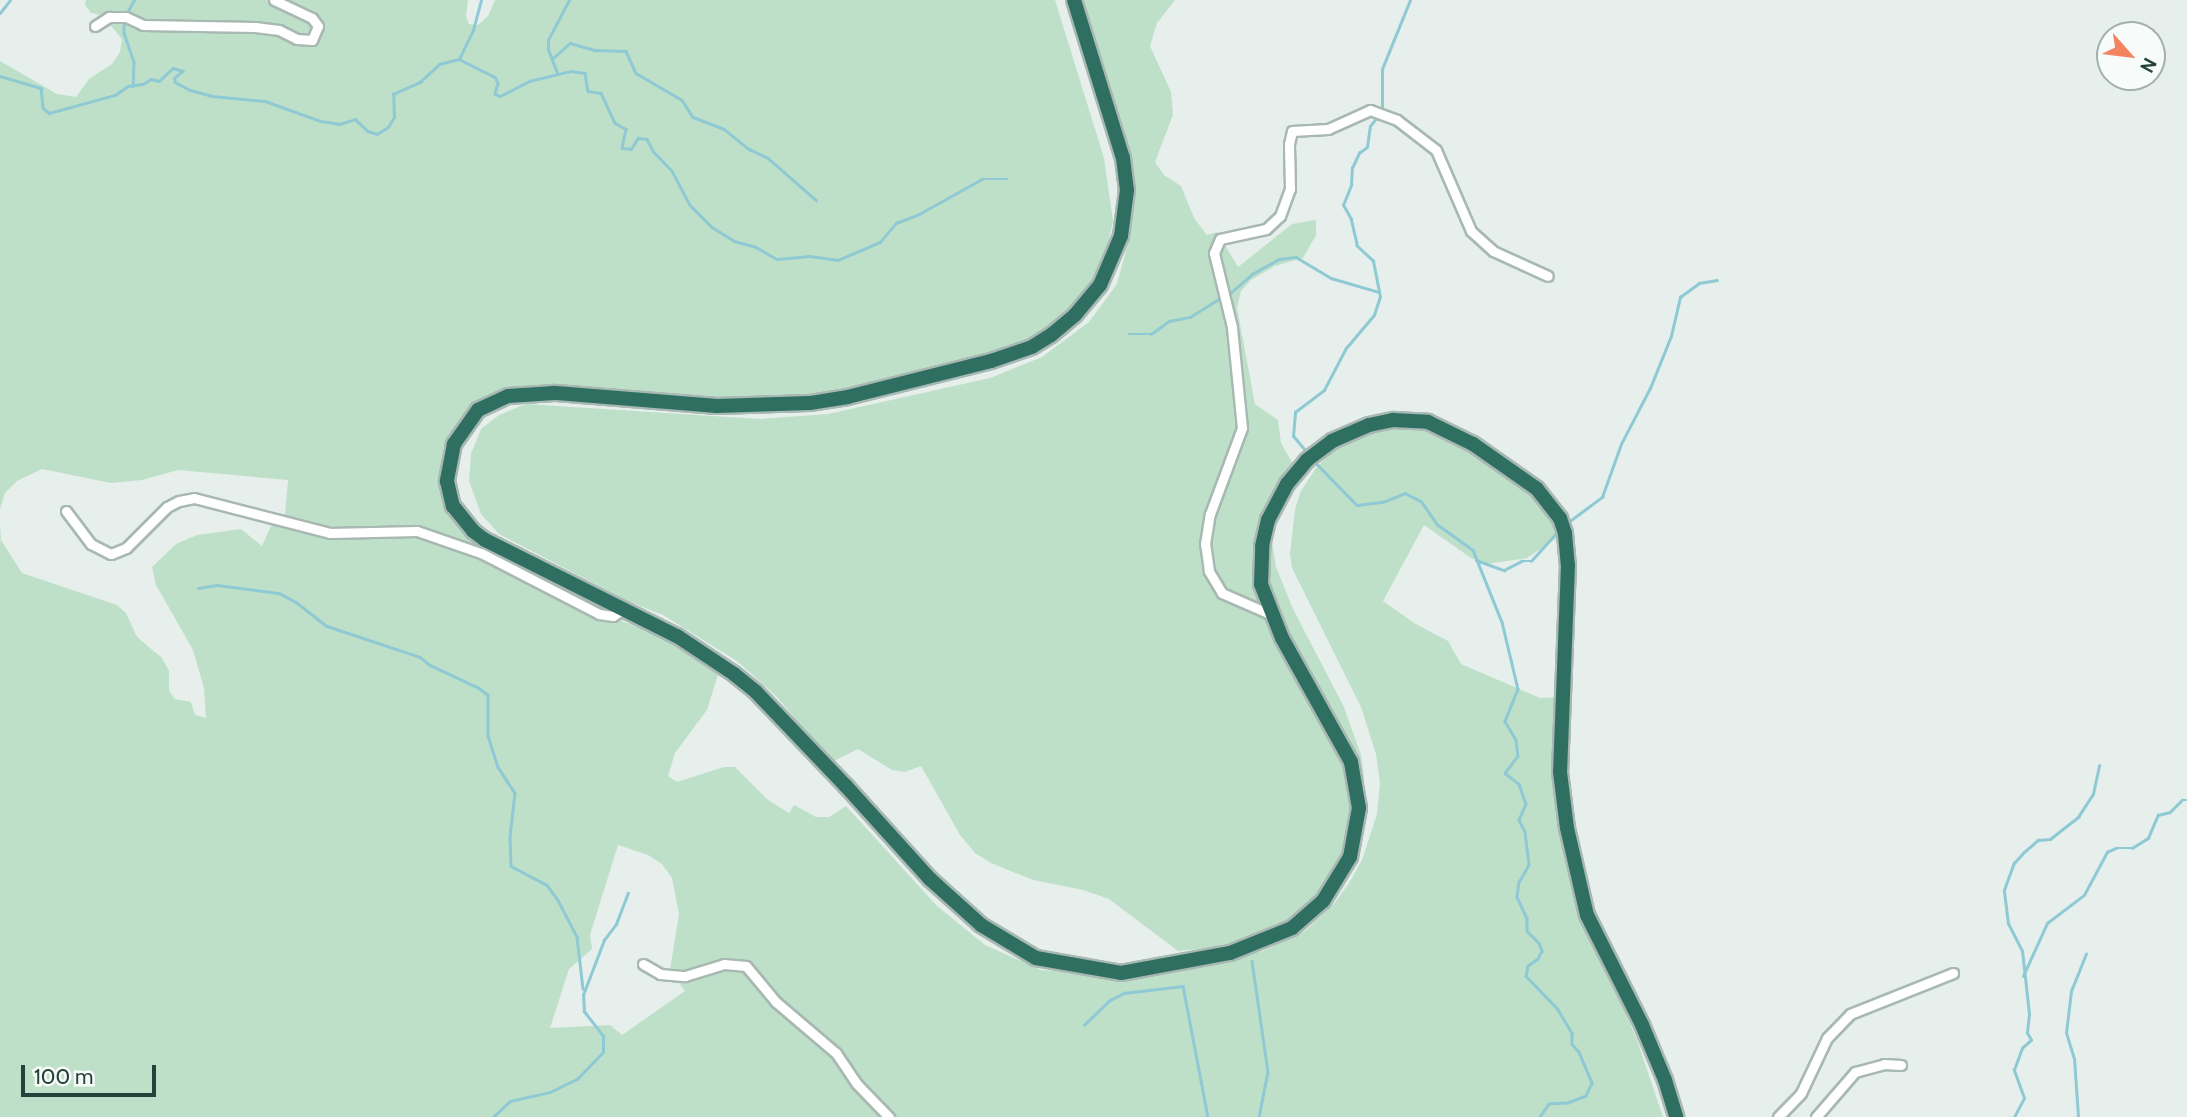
<!DOCTYPE html>
<html>
<head>
<meta charset="utf-8">
<style>
  body { margin:0 }
  #map { position:relative; width:2187px; height:1117px; overflow:hidden; background:#e6efeb; font-family:Cabin,sans-serif }
  div>[style] { position:absolute }
  [style*='--x'] { left:calc(var(--x)*1px); top:calc(var(--y)*1px); width:calc(var(--w)*1px); rotate:calc(var(--a)*1deg) }
  .green>* { inset:0; background:#bfe0c8 }
  .stream>* { height:2.5px; margin:-1.25px; padding:0 1.25px; transform-origin:1.25px; border-radius:1.25px; background:#8ec9d4 }
  .roads { filter:drop-shadow(2px 0 #a8b8b2) drop-shadow(-2px 0 #a8b8b2) drop-shadow(0 2px #a8b8b2) drop-shadow(0 -2px #a8b8b2) }
  .minor>* { height:9px; margin:-4.5px; padding:0 4.5px; transform-origin:4.5px; border-radius:4.5px; background:#fff }
  .highway>* { height:14px; margin:-7px; padding:0 7px; transform-origin:7px; border-radius:7px; background:#2f6f62 }
  span { translate:-50% -50%; white-space:nowrap; text-align:center; line-height:1.15; -webkit-text-stroke:5px #f7fbf9; paint-order:stroke }
  .north { position:absolute; left:2096px; top:21px; width:70px; height:70px; box-sizing:border-box; background:#f7fbf9; border:2px solid #a3b1ad; border-radius:50%; rotate:118deg; font-size:19px; font-weight:700; line-height:28px; text-align:center; color:#24423a }
  .north::after { content:''; display:block; margin:auto; width:24px; height:32px; background:#f4845f; clip-path:polygon(50% 0,100% 100%,50% 72%,0 100%) }
  .scale { position:absolute; left:21px; top:1065px; width:135px; height:32px; box-sizing:border-box; border:4px solid #24423a; border-top:0; padding-left:9px; font-size:21px; line-height:24px; white-space:nowrap; color:#24423a; -webkit-text-stroke:5px #f7fbf9; paint-order:stroke }
</style>
</head>
<body>
<div id="map">
  <div class="green">
    <i style="clip-path:polygon(evenodd,86px 0,468px 0,466px 16px,469px 24px,478px 25px,488px 16px,495px 0,1055px 0,1104px 158px,1113px 221px,1104px 262px,1095px 282px,1064px 324px,977px 366px,782px 405px,534px 387px,486px 399px,461px 422px,451px 443px,446px 470px,469px 535px,488px 555px,624px 622px,666px 638px,720px 668px,707px 710px,675px 753px,668px 776px,677px 782px,724px 767px,735px 767px,768px 800px,789px 813px,794px 805px,816px 817px,829px 817px,846px 806px,937px 906px,985px 945px,1041px 970px,1104px 975px,1263px 951px,1305px 931px,1333px 905px,1349px 883px,1362px 860px,1377px 814px,1380px 783px,1376px 754px,1361px 707px,1292px 568px,1290px 554px,1295px 509px,1301px 491px,1316px 468px,1337px 447px,1360px 433px,1400px 422px,1450px 433px,1542px 499px,1561px 535px,1527px 558px,1486px 564px,1471px 558px,1424px 525px,1383px 601px,1414px 623px,1448px 641px,1461px 664px,1540px 698px,1561px 697px,1562px 775px,1591px 932px,1637px 1040px,1663px 1117px,0 1117px,0 523px,1px 540px,22px 573px,117px 605px,126px 613px,137px 637px,162px 658px,169px 671px,169px 691px,175px 699px,191px 702px,195px 715px,206px 718px,204px 688px,193px 650px,156px 585px,152px 567px,176px 544px,197px 535px,241px 529px,262px 546px,271px 526px,284px 526px,288px 480px,178px 470px,142px 480px,111px 483px,42px 469px,17px 481px,5px 493px,0 509px,0 61px,57px 94px,76px 97px,89px 79px,112px 64px,120px 52px,122px 39px,102px 15px,91px 13px,85px 5px,86px 0,618px 845px,648px 855px,662px 864px,672px 878px,679px 914px,670px 970px,685px 991px,622px 1035px,610px 1025px,550px 1028px,569px 969px,592px 949px,590px 935px,618px 845px)"></i>
    <i style="clip-path:polygon(1069px 0,1175px 0,1157px 23px,1150px 46px,1171px 92px,1173px 115px,1155px 162px,1164px 175px,1181px 186px,1194px 218px,1207px 235px,1217px 232px,1238px 267px,1292px 224px,1316px 220px,1316px 235px,1303px 258px,1275px 266px,1251px 280px,1241px 291px,1237px 308px,1255px 404px,1278px 420px,1281px 443px,1296px 469px,1274px 524px,1272px 541px,1276px 567px,1293px 609px,1343px 705px,1361px 755px,1364px 777px,1361px 819px,1331px 881px,1297px 915px,1269px 933px,1209px 948px,1178px 951px,1109px 899px,1083px 890px,1033px 880px,991px 863px,975px 853px,960px 835px,921px 766px,905px 772px,892px 770px,858px 749px,832px 762px,776px 696px,737px 661px,663px 615px,630px 602px,499px 534px,481px 514px,469px 481px,471px 454px,481px 429px,499px 415px,526px 404px,760px 419px,828px 414px,990px 378px,1042px 357px,1089px 322px,1117px 284px,1128px 243px,1128px 199px)"></i>
  </div>
  <div class="stream">
    <i style="--x:0;--y:13;--w:16;--a:-52"></i>
    <i style="--x:126;--y:14;--w:16;--a:-60"></i>
    <i style="--x:124;--y:21;--w:12;--a:90"></i>
    <i style="--x:124;--y:33;--w:31;--a:71"></i>
    <i style="--x:134;--y:62;--w:24;--a:92"></i>
    <i style="--x:459;--y:59;--w:40;--a:26.6"></i>
    <i style="--x:495;--y:77;--w:7;--a:63"></i>
    <i style="--x:498;--y:83;--w:11;--a:105"></i>
    <i style="--x:495;--y:94;--w:5;--a:22"></i>
    <i style="--x:500;--y:96;--w:33;--a:-27"></i>
    <i style="--x:529;--y:81;--w:43;--a:-13.4"></i>
    <i style="--x:571;--y:71;--w:14;--a:8"></i>
    <i style="--x:585;--y:73;--w:18;--a:81"></i>
    <i style="--x:588;--y:91;--w:13;--a:9"></i>
    <i style="--x:601;--y:93;--w:33;--a:65"></i>
    <i style="--x:615;--y:123;--w:13;--a:29"></i>
    <i style="--x:626;--y:129;--w:19;--a:102"></i>
    <i style="--x:622;--y:148;--w:9;--a:6"></i>
    <i style="--x:631;--y:149;--w:13;--a:-58"></i>
    <i style="--x:638;--y:138;--w:9;--a:6"></i>
    <i style="--x:647;--y:139;--w:13;--a:63"></i>
    <i style="--x:653;--y:151;--w:28;--a:46"></i>
    <i style="--x:672;--y:171;--w:38;--a:62"></i>
    <i style="--x:690;--y:205;--w:31;--a:45"></i>
    <i style="--x:712;--y:227;--w:26;--a:32"></i>
    <i style="--x:734;--y:241;--w:23;--a:15"></i>
    <i style="--x:756;--y:247;--w:24;--a:30"></i>
    <i style="--x:777;--y:259;--w:33;--a:-5"></i>
    <i style="--x:810;--y:256;--w:28;--a:8"></i>
    <i style="--x:838;--y:260;--w:46;--a:-23.2"></i>
    <i style="--x:880;--y:242;--w:25;--a:-50"></i>
    <i style="--x:896;--y:223;--w:25;--a:-21"></i>
    <i style="--x:919;--y:214;--w:72;--a:-29.1"></i>
    <i style="--x:982;--y:179;--w:25;--a:0"></i>
    <i style="--x:552;--y:59;--w:24;--a:-42"></i>
    <i style="--x:570;--y:43;--w:26;--a:16"></i>
    <i style="--x:595;--y:50;--w:31;--a:2"></i>
    <i style="--x:626;--y:51;--w:24;--a:66"></i>
    <i style="--x:636;--y:73;--w:53;--a:30.4"></i>
    <i style="--x:682;--y:100;--w:20;--a:57"></i>
    <i style="--x:693;--y:117;--w:33;--a:21"></i>
    <i style="--x:724;--y:129;--w:32;--a:39"></i>
    <i style="--x:749;--y:149;--w:21;--a:25"></i>
    <i style="--x:768;--y:158;--w:64;--a:41.2"></i>
    <i style="--x:557;--y:73;--w:26;--a:-111"></i>
    <i style="--x:548;--y:49;--w:9;--a:-90"></i>
    <i style="--x:548;--y:40;--w:45;--a:-62.3"></i>
    <i style="--x:0;--y:76;--w:43;--a:16.3"></i>
    <i style="--x:41;--y:88;--w:20;--a:84"></i>
    <i style="--x:43;--y:108;--w:8;--a:40"></i>
    <i style="--x:49;--y:113;--w:68;--a:-15.3"></i>
    <i style="--x:115;--y:95;--w:16;--a:-35"></i>
    <i style="--x:128;--y:86;--w:15;--a:-8"></i>
    <i style="--x:143;--y:84;--w:9;--a:-32"></i>
    <i style="--x:151;--y:79;--w:8;--a:14"></i>
    <i style="--x:159;--y:81;--w:19;--a:-43"></i>
    <i style="--x:173;--y:68;--w:10;--a:17"></i>
    <i style="--x:183;--y:71;--w:11;--a:139"></i>
    <i style="--x:175;--y:78;--w:4;--a:90"></i>
    <i style="--x:175;--y:82;--w:17;--a:28"></i>
    <i style="--x:190;--y:90;--w:23;--a:15"></i>
    <i style="--x:212;--y:96;--w:53;--a:5.4"></i>
    <i style="--x:265;--y:101;--w:59;--a:19.7"></i>
    <i style="--x:321;--y:121;--w:19;--a:9"></i>
    <i style="--x:340;--y:124;--w:16;--a:-18"></i>
    <i style="--x:355;--y:119;--w:18;--a:43"></i>
    <i style="--x:368;--y:131;--w:9;--a:18"></i>
    <i style="--x:377;--y:134;--w:13;--a:-32"></i>
    <i style="--x:388;--y:127;--w:12;--a:-59"></i>
    <i style="--x:394;--y:117;--w:23;--a:-92"></i>
    <i style="--x:393;--y:94;--w:30;--a:-24"></i>
    <i style="--x:420;--y:82;--w:26;--a:-43"></i>
    <i style="--x:439;--y:64;--w:21;--a:-14"></i>
    <i style="--x:459;--y:59;--w:32;--a:-64"></i>
    <i style="--x:473;--y:30;--w:31;--a:-75"></i>
    <i style="--x:1228;--y:295;--w:32;--a:-41"></i>
    <i style="--x:1252;--y:274;--w:31;--a:-29"></i>
    <i style="--x:1279;--y:259;--w:17;--a:-7"></i>
    <i style="--x:1296;--y:257;--w:41;--a:31"></i>
    <i style="--x:1331;--y:278;--w:50;--a:16.3"></i>
    <i style="--x:1129;--y:334;--w:22;--a:0"></i>
    <i style="--x:1151;--y:334;--w:22;--a:-36"></i>
    <i style="--x:1169;--y:321;--w:21;--a:-11"></i>
    <i style="--x:1190;--y:317;--w:38;--a:-32"></i>
    <i style="--x:1308;--y:454;--w:23;--a:-130"></i>
    <i style="--x:1293;--y:436;--w:24;--a:-85"></i>
    <i style="--x:1295;--y:412;--w:36;--a:-37"></i>
    <i style="--x:1324;--y:390;--w:47;--a:-62.4"></i>
    <i style="--x:1346;--y:348;--w:43;--a:-49.7"></i>
    <i style="--x:1374;--y:315;--w:19;--a:-72"></i>
    <i style="--x:1380;--y:297;--w:37;--a:-101"></i>
    <i style="--x:1373;--y:261;--w:22;--a:-137"></i>
    <i style="--x:1357;--y:246;--w:28;--a:-103"></i>
    <i style="--x:1351;--y:219;--w:16;--a:-120"></i>
    <i style="--x:1343;--y:205;--w:22;--a:-68"></i>
    <i style="--x:1351;--y:185;--w:17;--a:-87"></i>
    <i style="--x:1352;--y:168;--w:17;--a:-65"></i>
    <i style="--x:1359;--y:153;--w:10;--a:-37"></i>
    <i style="--x:1367;--y:147;--w:21;--a:-82"></i>
    <i style="--x:1370;--y:126;--w:19;--a:-51"></i>
    <i style="--x:1382;--y:111;--w:42;--a:-90"></i>
    <i style="--x:1382;--y:69;--w:74;--a:-67.9"></i>
    <i style="--x:1315;--y:462;--w:60;--a:45.7"></i>
    <i style="--x:1357;--y:505;--w:26;--a:-7"></i>
    <i style="--x:1383;--y:502;--w:24;--a:-22"></i>
    <i style="--x:1405;--y:493;--w:18;--a:27"></i>
    <i style="--x:1421;--y:501;--w:28;--a:55"></i>
    <i style="--x:1437;--y:524;--w:44;--a:35.8"></i>
    <i style="--x:1473;--y:550;--w:78;--a:68.1"></i>
    <i style="--x:1502;--y:622;--w:69;--a:76.6"></i>
    <i style="--x:1518;--y:689;--w:35;--a:112"></i>
    <i style="--x:1505;--y:721;--w:22;--a:60"></i>
    <i style="--x:1516;--y:740;--w:16;--a:83"></i>
    <i style="--x:1518;--y:756;--w:21;--a:127"></i>
    <i style="--x:1505;--y:773;--w:18;--a:38"></i>
    <i style="--x:1519;--y:784;--w:21;--a:71"></i>
    <i style="--x:1526;--y:804;--w:17;--a:114"></i>
    <i style="--x:1519;--y:820;--w:13;--a:63"></i>
    <i style="--x:1525;--y:832;--w:33;--a:83"></i>
    <i style="--x:1529;--y:865;--w:20;--a:120"></i>
    <i style="--x:1519;--y:882;--w:15;--a:98"></i>
    <i style="--x:1517;--y:897;--w:23;--a:65"></i>
    <i style="--x:1527;--y:918;--w:13;--a:90"></i>
    <i style="--x:1527;--y:931;--w:17;--a:45"></i>
    <i style="--x:1539;--y:943;--w:9;--a:69"></i>
    <i style="--x:1542;--y:951;--w:9;--a:117"></i>
    <i style="--x:1538;--y:959;--w:12;--a:145"></i>
    <i style="--x:1528;--y:966;--w:10;--a:101"></i>
    <i style="--x:1526;--y:976;--w:45;--a:45.9"></i>
    <i style="--x:1557;--y:1008;--w:29;--a:59"></i>
    <i style="--x:1572;--y:1033;--w:11;--a:90"></i>
    <i style="--x:1572;--y:1044;--w:11;--a:49"></i>
    <i style="--x:1579;--y:1052;--w:34;--a:67"></i>
    <i style="--x:1592;--y:1083;--w:14;--a:115"></i>
    <i style="--x:1586;--y:1096;--w:19;--a:159"></i>
    <i style="--x:1568;--y:1103;--w:19;--a:177"></i>
    <i style="--x:1549;--y:1104;--w:16;--a:125"></i>
    <i style="--x:1567;--y:523;--w:44;--a:-36.6"></i>
    <i style="--x:1602;--y:497;--w:56;--a:-70.3"></i>
    <i style="--x:1621;--y:444;--w:63;--a:-62.6"></i>
    <i style="--x:1650;--y:388;--w:56;--a:-68"></i>
    <i style="--x:1671;--y:336;--w:40;--a:-77"></i>
    <i style="--x:1680;--y:297;--w:24;--a:-36"></i>
    <i style="--x:1699;--y:283;--w:18;--a:-9"></i>
    <i style="--x:1476;--y:560;--w:30;--a:20"></i>
    <i style="--x:1504;--y:570;--w:20;--a:-27"></i>
    <i style="--x:1522;--y:561;--w:9;--a:0"></i>
    <i style="--x:1531;--y:561;--w:42;--a:-47.9"></i>
    <i style="--x:198;--y:588;--w:19;--a:-9"></i>
    <i style="--x:217;--y:585;--w:63;--a:7.4"></i>
    <i style="--x:279;--y:593;--w:19;--a:28"></i>
    <i style="--x:296;--y:602;--w:39;--a:38"></i>
    <i style="--x:327;--y:626;--w:98;--a:18.4"></i>
    <i style="--x:420;--y:657;--w:13;--a:39"></i>
    <i style="--x:430;--y:665;--w:54;--a:25.1"></i>
    <i style="--x:479;--y:688;--w:11;--a:38"></i>
    <i style="--x:488;--y:695;--w:41;--a:90"></i>
    <i style="--x:488;--y:736;--w:33;--a:72"></i>
    <i style="--x:498;--y:767;--w:31;--a:57"></i>
    <i style="--x:515;--y:793;--w:44;--a:96.5"></i>
    <i style="--x:510;--y:837;--w:29;--a:88"></i>
    <i style="--x:511;--y:866;--w:41;--a:27.8"></i>
    <i style="--x:547;--y:885;--w:19;--a:54"></i>
    <i style="--x:558;--y:900;--w:42;--a:62.8"></i>
    <i style="--x:577;--y:937;--w:52;--a:83.4"></i>
    <i style="--x:1252;--y:961;--w:112;--a:81.8"></i>
    <i style="--x:1268;--y:1072;--w:46;--a:101.3"></i>
    <i style="--x:2023;--y:976;--w:58;--a:-65.6"></i>
    <i style="--x:2047;--y:923;--w:46;--a:-37.1"></i>
    <i style="--x:2084;--y:895;--w:49;--a:-61.9"></i>
    <i style="--x:2107;--y:852;--w:10;--a:-24"></i>
    <i style="--x:2116;--y:848;--w:16;--a:0"></i>
    <i style="--x:2132;--y:848;--w:19;--a:-32"></i>
    <i style="--x:2148;--y:838;--w:25;--a:-67"></i>
    <i style="--x:2158;--y:815;--w:12;--a:-14"></i>
    <i style="--x:2170;--y:812;--w:17;--a:-45"></i>
    <i style="--x:2182;--y:800;--w:5;--a:0"></i>
    <i style="--x:1084;--y:1025;--w:36;--a:-44"></i>
    <i style="--x:1110;--y:1000;--w:16;--a:-27"></i>
    <i style="--x:1124;--y:993;--w:59;--a:-6.8"></i>
    <i style="--x:1183;--y:986;--w:133;--a:79.2"></i>
    <i style="--x:493;--y:1117;--w:23;--a:-43"></i>
    <i style="--x:510;--y:1101;--w:41;--a:-12.7"></i>
    <i style="--x:550;--y:1092;--w:30;--a:-26"></i>
    <i style="--x:577;--y:1079;--w:37;--a:-46"></i>
    <i style="--x:603;--y:1052;--w:16;--a:-90"></i>
    <i style="--x:603;--y:1036;--w:31;--a:-128"></i>
    <i style="--x:584;--y:1012;--w:17;--a:-93"></i>
    <i style="--x:583;--y:995;--w:59;--a:-69.1"></i>
    <i style="--x:604;--y:940;--w:20;--a:-53"></i>
    <i style="--x:616;--y:924;--w:33;--a:-69"></i>
    <i style="--x:2014;--y:1117;--w:21;--a:-62"></i>
    <i style="--x:2024;--y:1098;--w:30;--a:-110"></i>
    <i style="--x:2014;--y:1070;--w:23;--a:-70"></i>
    <i style="--x:2022;--y:1048;--w:12;--a:-42"></i>
    <i style="--x:2031;--y:1040;--w:8;--a:-120"></i>
    <i style="--x:2027;--y:1033;--w:19;--a:-84"></i>
    <i style="--x:2029;--y:1014;--w:63;--a:-96.3"></i>
    <i style="--x:2022;--y:951;--w:30;--a:-117"></i>
    <i style="--x:2008;--y:924;--w:34;--a:-97"></i>
    <i style="--x:2004;--y:890;--w:29;--a:-70"></i>
    <i style="--x:2014;--y:863;--w:13;--a:-48"></i>
    <i style="--x:2023;--y:853;--w:20;--a:-41"></i>
    <i style="--x:2038;--y:840;--w:12;--a:-5"></i>
    <i style="--x:2050;--y:839;--w:36;--a:-38"></i>
    <i style="--x:2078;--y:817;--w:27;--a:-57"></i>
    <i style="--x:2093;--y:794;--w:29;--a:-78"></i>
    <i style="--x:2078;--y:1117;--w:58;--a:-93.9"></i>
    <i style="--x:2074;--y:1059;--w:27;--a:-107"></i>
    <i style="--x:2066;--y:1033;--w:42;--a:-83.2"></i>
    <i style="--x:2071;--y:991;--w:40;--a:-68"></i>
  </div>
  <div class="roads">
    <div class="minor">
      <i style="--x:95;--y:26;--w:17;--a:-33"></i>
      <i style="--x:109;--y:17;--w:17;--a:0"></i>
      <i style="--x:126;--y:17;--w:19;--a:25"></i>
      <i style="--x:143;--y:25;--w:112;--a:1"></i>
      <i style="--x:255;--y:27;--w:24;--a:7"></i>
      <i style="--x:279;--y:30;--w:20;--a:27"></i>
      <i style="--x:297;--y:39;--w:15;--a:4"></i>
      <i style="--x:312;--y:40;--w:15;--a:-67"></i>
      <i style="--x:318;--y:26;--w:10;--a:-127"></i>
      <i style="--x:312;--y:18;--w:42;--a:-154.7"></i>
      <i style="--x:66;--y:511;--w:41;--a:52.9"></i>
      <i style="--x:91;--y:544;--w:22;--a:27"></i>
      <i style="--x:111;--y:554;--w:16;--a:-22"></i>
      <i style="--x:126;--y:548;--w:58;--a:-45"></i>
      <i style="--x:167;--y:507;--w:13;--a:-27"></i>
      <i style="--x:179;--y:501;--w:15;--a:-11"></i>
      <i style="--x:194;--y:498;--w:140;--a:14.4"></i>
      <i style="--x:330;--y:533;--w:87;--a:-1.3"></i>
      <i style="--x:417;--y:531;--w:68;--a:19"></i>
      <i style="--x:481;--y:553;--w:133;--a:27.3"></i>
      <i style="--x:599;--y:614;--w:14;--a:8"></i>
      <i style="--x:613;--y:616;--w:12;--a:-35"></i>
      <i style="--x:1272;--y:615;--w:55;--a:-156.3"></i>
      <i style="--x:1222;--y:593;--w:26;--a:-121"></i>
      <i style="--x:1209;--y:571;--w:27;--a:-98"></i>
      <i style="--x:1205;--y:544;--w:30;--a:-81"></i>
      <i style="--x:1210;--y:514;--w:92;--a:-69.6"></i>
      <i style="--x:1242;--y:428;--w:101;--a:-95.7"></i>
      <i style="--x:1232;--y:327;--w:76;--a:-103.7"></i>
      <i style="--x:1214;--y:253;--w:15;--a:-67"></i>
      <i style="--x:1220;--y:239;--w:47;--a:-12.3"></i>
      <i style="--x:1266;--y:229;--w:19;--a:-43"></i>
      <i style="--x:1280;--y:216;--w:29;--a:-70"></i>
      <i style="--x:1290;--y:189;--w:45;--a:-91.3"></i>
      <i style="--x:1289;--y:144;--w:13;--a:-77"></i>
      <i style="--x:1292;--y:131;--w:36;--a:-3"></i>
      <i style="--x:1328;--y:129;--w:46;--a:-24.3"></i>
      <i style="--x:1370;--y:110;--w:29;--a:20"></i>
      <i style="--x:1397;--y:120;--w:49;--a:37.6"></i>
      <i style="--x:1436;--y:150;--w:88;--a:66.6"></i>
      <i style="--x:1471;--y:231;--w:30;--a:42"></i>
      <i style="--x:1493;--y:251;--w:60;--a:24.4"></i>
      <i style="--x:643;--y:964;--w:20;--a:30"></i>
      <i style="--x:660;--y:974;--w:25;--a:5"></i>
      <i style="--x:685;--y:976;--w:41;--a:-17.1"></i>
      <i style="--x:724;--y:964;--w:22;--a:5"></i>
      <i style="--x:746;--y:966;--w:47;--a:50.2"></i>
      <i style="--x:776;--y:1002;--w:79;--a:40.4"></i>
      <i style="--x:836;--y:1053;--w:37;--a:56"></i>
      <i style="--x:857;--y:1084;--w:46;--a:45.9"></i>
      <i style="--x:1778;--y:1117;--w:33;--a:-46"></i>
      <i style="--x:1801;--y:1093;--w:61;--a:-64.7"></i>
      <i style="--x:1827;--y:1038;--w:33;--a:-46"></i>
      <i style="--x:1850;--y:1014;--w:111;--a:-21.7"></i>
      <i style="--x:1816;--y:1117;--w:60;--a:-49.1"></i>
      <i style="--x:1855;--y:1072;--w:30;--a:-15"></i>
      <i style="--x:1884;--y:1064;--w:17;--a:3"></i>
    </div>
    <div class="highway">
      <i style="--x:1074;--y:0;--w:165;--a:72.8"></i>
      <i style="--x:1123;--y:158;--w:32;--a:83"></i>
      <i style="--x:1127;--y:190;--w:46;--a:97.4"></i>
      <i style="--x:1121;--y:236;--w:53;--a:113.2"></i>
      <i style="--x:1100;--y:285;--w:39;--a:130"></i>
      <i style="--x:1075;--y:315;--w:31;--a:140"></i>
      <i style="--x:1051;--y:335;--w:22;--a:148"></i>
      <i style="--x:1032;--y:347;--w:43;--a:161.1"></i>
      <i style="--x:991;--y:361;--w:147;--a:165.9"></i>
      <i style="--x:848;--y:397;--w:39;--a:171"></i>
      <i style="--x:809;--y:403;--w:92;--a:178.1"></i>
      <i style="--x:717;--y:406;--w:164;--a:-175.4"></i>
      <i style="--x:554;--y:393;--w:46;--a:176.3"></i>
      <i style="--x:508;--y:396;--w:33;--a:155"></i>
      <i style="--x:478;--y:410;--w:42;--a:125.2"></i>
      <i style="--x:454;--y:444;--w:38;--a:101"></i>
      <i style="--x:447;--y:481;--w:26;--a:77"></i>
      <i style="--x:453;--y:506;--w:32;--a:51"></i>
      <i style="--x:473;--y:531;--w:15;--a:37"></i>
      <i style="--x:485;--y:540;--w:215;--a:26.6"></i>
      <i style="--x:677;--y:636;--w:69;--a:33.7"></i>
      <i style="--x:734;--y:674;--w:28;--a:39"></i>
      <i style="--x:756;--y:692;--w:129;--a:46.3"></i>
      <i style="--x:845;--y:785;--w:127;--a:47.9"></i>
      <i style="--x:930;--y:879;--w:69;--a:42"></i>
      <i style="--x:981;--y:925;--w:64;--a:31"></i>
      <i style="--x:1036;--y:958;--w:86;--a:10"></i>
      <i style="--x:1121;--y:973;--w:111;--a:-10.4"></i>
      <i style="--x:1230;--y:953;--w:67;--a:-22"></i>
      <i style="--x:1292;--y:928;--w:41;--a:-41.1"></i>
      <i style="--x:1323;--y:901;--w:52;--a:-58.5"></i>
      <i style="--x:1350;--y:857;--w:50;--a:-79.6"></i>
      <i style="--x:1359;--y:808;--w:47;--a:-99.9"></i>
      <i style="--x:1351;--y:762;--w:142;--a:-119.1"></i>
      <i style="--x:1282;--y:638;--w:58;--a:-111.3"></i>
      <i style="--x:1261;--y:584;--w:38;--a:-88"></i>
      <i style="--x:1262;--y:546;--w:27;--a:-77"></i>
      <i style="--x:1268;--y:520;--w:41;--a:-62.2"></i>
      <i style="--x:1287;--y:484;--w:31;--a:-50"></i>
      <i style="--x:1307;--y:460;--w:31;--a:-37"></i>
      <i style="--x:1332;--y:441;--w:40;--a:-23.4"></i>
      <i style="--x:1369;--y:425;--w:25;--a:-12"></i>
      <i style="--x:1393;--y:420;--w:35;--a:3"></i>
      <i style="--x:1428;--y:422;--w:50;--a:26.1"></i>
      <i style="--x:1473;--y:444;--w:78;--a:35.1"></i>
      <i style="--x:1537;--y:489;--w:37;--a:52"></i>
      <i style="--x:1560;--y:518;--w:16;--a:72"></i>
      <i style="--x:1565;--y:533;--w:32;--a:85"></i>
      <i style="--x:1568;--y:565;--w:207;--a:92.2"></i>
      <i style="--x:1560;--y:772;--w:56;--a:82.9"></i>
      <i style="--x:1567;--y:828;--w:89;--a:77.1"></i>
      <i style="--x:1587;--y:915;--w:123;--a:63.4"></i>
      <i style="--x:1642;--y:1025;--w:60;--a:67.3"></i>
      <i style="--x:1665;--y:1080;--w:39;--a:73"></i>
    </div>
  </div>
  <div class="north">N</div>
  <div class="scale">100 m</div>
</div>
</body>
</html>
